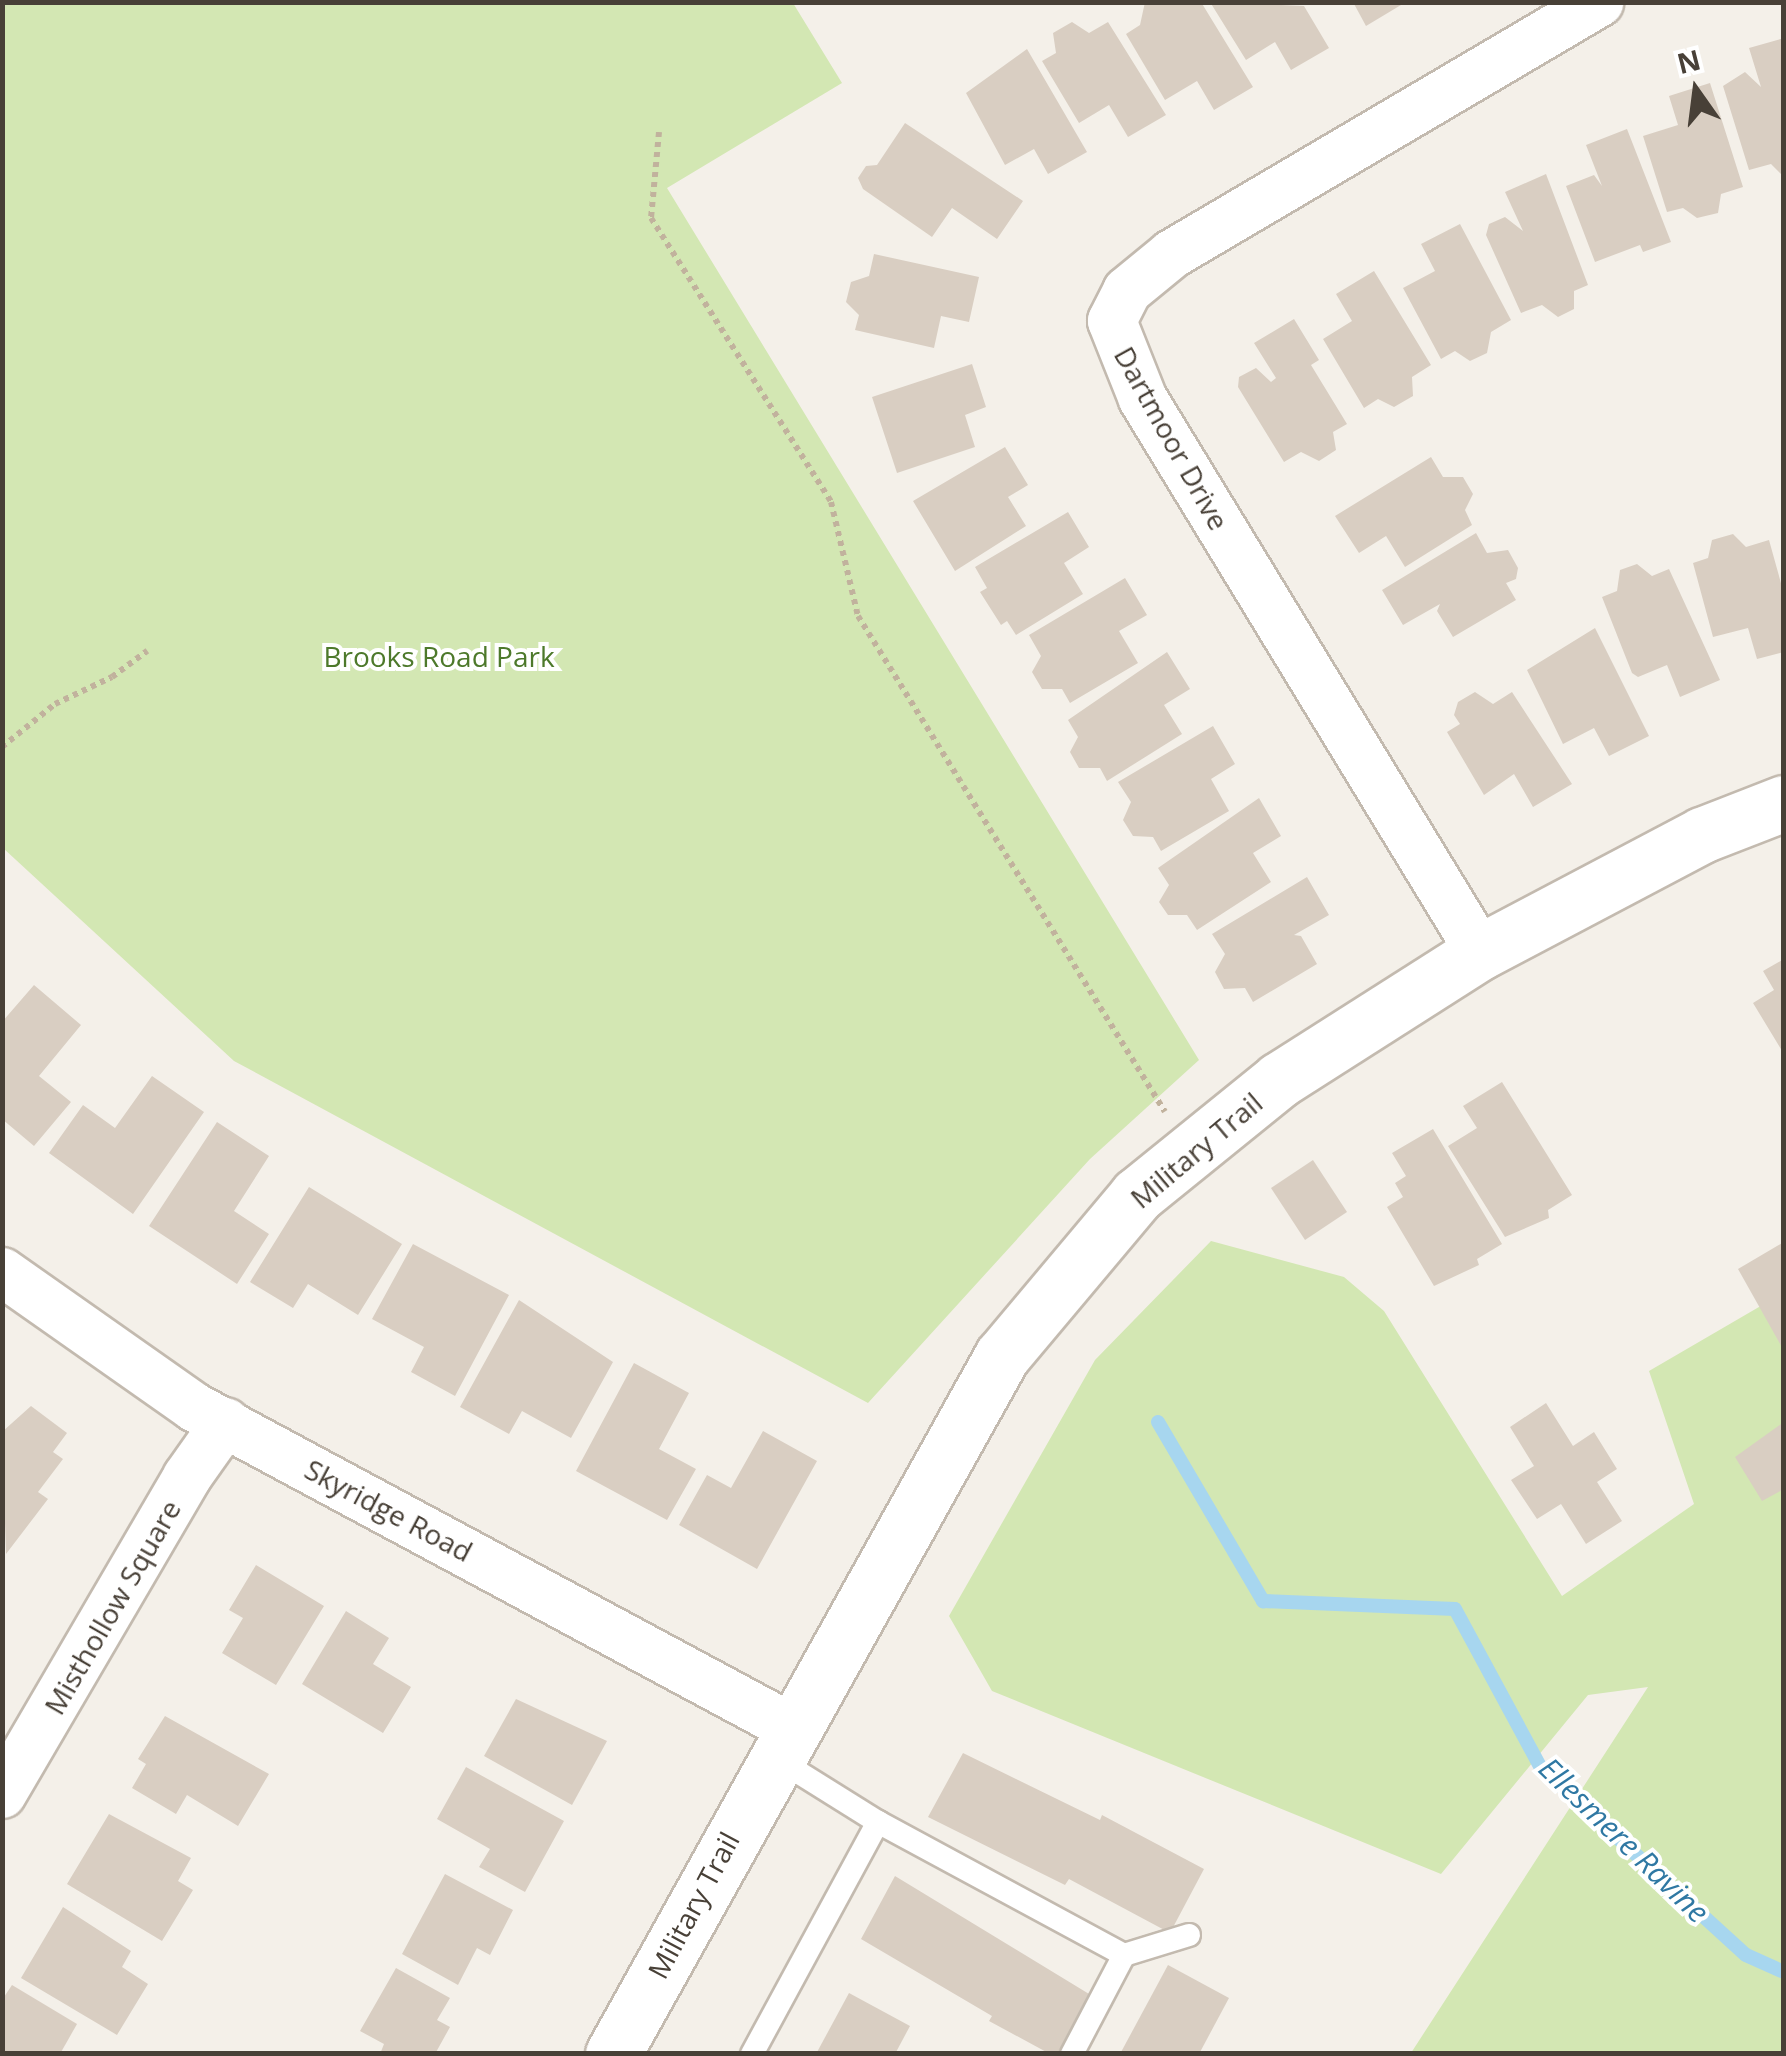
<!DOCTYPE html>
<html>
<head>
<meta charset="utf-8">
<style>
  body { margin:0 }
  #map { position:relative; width:1786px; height:2056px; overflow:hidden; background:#f4f0e9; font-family:"Open Sans",sans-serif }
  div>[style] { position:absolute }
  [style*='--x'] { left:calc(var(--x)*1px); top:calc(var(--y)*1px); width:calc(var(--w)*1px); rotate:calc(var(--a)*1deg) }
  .green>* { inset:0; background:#d3e7b3 }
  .stream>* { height:14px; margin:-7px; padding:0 7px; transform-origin:7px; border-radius:7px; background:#a7d6ef }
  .building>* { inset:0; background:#d9cec2 }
  .path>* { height:6px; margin-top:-3px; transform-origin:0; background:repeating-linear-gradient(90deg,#c1b29d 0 5px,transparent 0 10px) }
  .roads { filter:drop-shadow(2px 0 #c3baaf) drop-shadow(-2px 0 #c3baaf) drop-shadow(0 2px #c3baaf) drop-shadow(0 -2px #c3baaf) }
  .service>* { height:22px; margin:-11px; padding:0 11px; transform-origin:11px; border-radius:11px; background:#fff }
  .minor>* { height:48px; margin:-24px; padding:0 24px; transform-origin:24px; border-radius:24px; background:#fff }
  .tertiary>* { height:55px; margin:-27.5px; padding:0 27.5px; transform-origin:27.5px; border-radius:27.5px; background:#fff }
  span { translate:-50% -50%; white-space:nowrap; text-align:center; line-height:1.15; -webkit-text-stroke:8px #fff; paint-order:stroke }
  .street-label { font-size:28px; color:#484037 }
  .park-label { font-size:28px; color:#4d792b }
  .water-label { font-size:30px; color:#2f78a3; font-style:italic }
  .frame { position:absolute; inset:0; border:5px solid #484037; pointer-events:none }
  .north { position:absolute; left:1646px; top:40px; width:100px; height:100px; -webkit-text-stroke:8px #fff; paint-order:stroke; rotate:346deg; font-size:28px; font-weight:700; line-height:40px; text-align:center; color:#484037 }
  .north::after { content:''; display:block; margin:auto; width:35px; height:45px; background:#484037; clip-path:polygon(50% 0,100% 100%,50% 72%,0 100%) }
</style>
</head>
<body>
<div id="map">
  <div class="green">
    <i style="clip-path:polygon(2px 3px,793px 3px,842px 83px,667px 188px,1199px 1060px,1090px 1159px,868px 1403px,234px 1061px,3px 848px)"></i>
    <i style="clip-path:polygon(1211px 1241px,1344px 1277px,1384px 1311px,1562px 1596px,1694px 1504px,1649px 1371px,1783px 1293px,1783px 2053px,1411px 2053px,1648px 1687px,1588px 1695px,1441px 1874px,992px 1691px,949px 1616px,1095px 1360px)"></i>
  </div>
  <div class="stream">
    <i style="--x:1158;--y:1422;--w:208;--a:59.6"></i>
    <i style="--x:1263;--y:1601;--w:192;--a:2.4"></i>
    <i style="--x:1455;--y:1609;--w:181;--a:61.6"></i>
    <i style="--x:1541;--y:1768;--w:277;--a:42.4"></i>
    <i style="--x:1746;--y:1955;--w:42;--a:24.1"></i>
  </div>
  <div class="building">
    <i style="clip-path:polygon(1145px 2px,1201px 2px,1253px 87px,1214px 110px,1197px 81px,1165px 100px,1126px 34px,1140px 25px)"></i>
    <i style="clip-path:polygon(1210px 2px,1304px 6px,1329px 48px,1291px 70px,1275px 42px,1246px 60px)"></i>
    <i style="clip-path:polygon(1353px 2px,1406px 2px,1366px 26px)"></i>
    <i style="clip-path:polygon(1072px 22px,1089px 33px,1108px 22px,1166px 115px,1128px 137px,1109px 105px,1079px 123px,1042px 61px,1056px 53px,1053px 33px)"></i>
    <i style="clip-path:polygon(1784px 38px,1784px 177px,1771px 164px,1749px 170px,1723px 86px,1745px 72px,1761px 87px,1749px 48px)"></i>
    <i style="clip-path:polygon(1027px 49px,1087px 152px,1048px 174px,1034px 149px,1005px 165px,966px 93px)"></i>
    <i style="clip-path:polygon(1710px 83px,1743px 187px,1721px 194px,1718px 213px,1697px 218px,1683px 208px,1667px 212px,1643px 136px,1678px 125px,1669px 96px)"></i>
    <i style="clip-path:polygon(905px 123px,1023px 201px,997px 239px,952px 208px,932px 237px,863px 189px,858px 178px,866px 166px,877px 165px)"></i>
    <i style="clip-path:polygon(1627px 129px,1671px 242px,1643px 252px,1640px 245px,1595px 262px,1566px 186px,1594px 175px,1602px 186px,1586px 145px)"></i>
    <i style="clip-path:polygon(1546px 174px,1588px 285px,1574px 291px,1574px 309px,1558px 317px,1542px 305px,1521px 313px,1486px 235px,1489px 224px,1505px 217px,1523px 231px,1505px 192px)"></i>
    <i style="clip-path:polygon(1460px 224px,1511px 320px,1491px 332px,1487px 353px,1470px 361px,1455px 351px,1441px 359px,1403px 288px,1435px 271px,1421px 244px)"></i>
    <i style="clip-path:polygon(874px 254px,979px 277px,969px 322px,941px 316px,934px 348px,855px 330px,859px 315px,846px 302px,851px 282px,869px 276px)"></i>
    <i style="clip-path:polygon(1374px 271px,1431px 365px,1412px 377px,1413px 396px,1394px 407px,1378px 399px,1364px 408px,1323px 339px,1352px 321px,1336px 294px)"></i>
    <i style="clip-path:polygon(1294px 319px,1319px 360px,1311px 365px,1347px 424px,1333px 432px,1336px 450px,1319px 461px,1301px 452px,1284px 462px,1238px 387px,1239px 377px,1256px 368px,1271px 382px,1276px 378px,1254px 343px)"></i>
    <i style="clip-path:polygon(972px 364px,986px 407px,965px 415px,975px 447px,897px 473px,872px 397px)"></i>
    <i style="clip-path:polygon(1005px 447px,1028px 485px,1008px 497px,1026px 526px,955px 571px,913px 501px)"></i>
    <i style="clip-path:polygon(1431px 457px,1443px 477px,1463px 477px,1473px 494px,1465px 510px,1472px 525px,1405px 567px,1386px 536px,1359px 553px,1335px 516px)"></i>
    <i style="clip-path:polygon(1068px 512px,1089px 547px,1064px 563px,1083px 594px,1016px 635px,1007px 621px,1001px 625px,980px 592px,987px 588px,975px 567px)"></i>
    <i style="clip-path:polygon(1476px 533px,1487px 553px,1508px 550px,1518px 568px,1516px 579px,1506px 583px,1516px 600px,1453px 637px,1437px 611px,1440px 604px,1403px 625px,1382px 590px)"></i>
    <i style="clip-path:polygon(1733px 534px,1746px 547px,1769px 540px,1784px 594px,1784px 652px,1757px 659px,1748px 628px,1713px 637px,1693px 563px,1708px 558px,1712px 540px)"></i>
    <i style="clip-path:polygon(1637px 564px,1652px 576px,1669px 569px,1720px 680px,1680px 697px,1667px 665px,1638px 677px,1632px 673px,1602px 597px,1617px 591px,1620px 570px)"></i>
    <i style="clip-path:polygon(1125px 578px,1147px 615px,1119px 631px,1138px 663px,1070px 703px,1062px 689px,1042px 689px,1032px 672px,1041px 656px,1029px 635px)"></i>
    <i style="clip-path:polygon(1595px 628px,1649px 736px,1609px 756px,1594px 728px,1563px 744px,1527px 670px)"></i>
    <i style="clip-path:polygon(1167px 652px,1190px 689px,1164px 705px,1182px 734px,1107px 781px,1100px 768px,1079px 768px,1070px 752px,1078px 737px,1068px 720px)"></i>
    <i style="clip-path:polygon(1475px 692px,1493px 704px,1512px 692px,1572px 784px,1533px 807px,1514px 774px,1484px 795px,1447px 732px,1460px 724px,1454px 715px,1458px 702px)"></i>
    <i style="clip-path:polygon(1213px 726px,1235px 764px,1211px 779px,1229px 811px,1161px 851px,1153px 837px,1133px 836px,1123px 820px,1131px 802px,1118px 782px)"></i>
    <i style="clip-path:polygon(1259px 798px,1281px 836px,1253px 853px,1271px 882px,1197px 930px,1187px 915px,1168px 915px,1159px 902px,1169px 885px,1158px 868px)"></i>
    <i style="clip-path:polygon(1307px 877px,1329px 915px,1294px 935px,1301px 936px,1317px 964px,1253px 1002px,1245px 988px,1224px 989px,1215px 972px,1225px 954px,1212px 934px)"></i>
    <i style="clip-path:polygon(1784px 959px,1784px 1054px,1753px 1003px,1774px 990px,1763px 971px)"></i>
    <i style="clip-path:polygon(34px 985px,81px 1025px,39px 1076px,71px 1102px,34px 1146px,2px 1119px,2px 1022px)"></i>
    <i style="clip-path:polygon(152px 1076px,204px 1112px,133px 1214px,49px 1153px,83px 1105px,115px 1128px)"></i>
    <i style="clip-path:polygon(1502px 1082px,1572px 1195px,1548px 1210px,1549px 1218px,1505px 1237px,1448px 1146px,1477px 1128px,1463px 1106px)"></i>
    <i style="clip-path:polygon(217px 1122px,269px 1156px,234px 1211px,269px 1234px,237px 1284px,149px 1226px)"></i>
    <i style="clip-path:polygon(1433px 1129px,1502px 1244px,1477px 1259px,1479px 1265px,1434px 1286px,1387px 1207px,1403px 1197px,1395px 1183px,1406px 1176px,1392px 1153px)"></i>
    <i style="clip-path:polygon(1313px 1160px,1347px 1212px,1305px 1240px,1271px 1188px)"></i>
    <i style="clip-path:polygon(309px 1187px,402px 1244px,358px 1315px,308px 1284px,293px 1308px,250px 1282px)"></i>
    <i style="clip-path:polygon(1784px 1242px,1784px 1351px,1738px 1269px)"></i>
    <i style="clip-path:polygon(413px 1244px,509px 1295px,455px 1396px,411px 1372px,424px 1347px,372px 1319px)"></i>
    <i style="clip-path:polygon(519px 1300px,613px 1362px,571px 1438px,522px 1411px,509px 1434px,460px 1407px)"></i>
    <i style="clip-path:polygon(634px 1363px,689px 1393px,659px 1449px,696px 1469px,667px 1520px,576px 1471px)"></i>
    <i style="clip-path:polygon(1546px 1403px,1573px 1446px,1594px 1432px,1617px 1469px,1597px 1482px,1622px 1521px,1586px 1544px,1561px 1504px,1537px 1519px,1511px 1480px,1534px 1466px,1510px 1427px)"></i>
    <i style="clip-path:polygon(31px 1406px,67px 1433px,53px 1452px,63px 1459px,38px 1492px,48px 1499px,6px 1554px,2px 1432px)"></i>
    <i style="clip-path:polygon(1784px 1422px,1784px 1489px,1762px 1501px,1735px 1457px)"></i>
    <i style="clip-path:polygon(763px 1431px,817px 1461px,757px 1569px,679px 1525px,707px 1475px,731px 1488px)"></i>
    <i style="clip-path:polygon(256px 1565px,324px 1606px,276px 1685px,222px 1653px,243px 1618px,229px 1610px)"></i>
    <i style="clip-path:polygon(346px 1611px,389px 1638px,373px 1664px,411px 1687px,383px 1733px,302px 1684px)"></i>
    <i style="clip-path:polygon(516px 1699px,607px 1741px,572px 1805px,484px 1756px)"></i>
    <i style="clip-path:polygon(165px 1716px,269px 1774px,238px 1826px,187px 1795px,176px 1814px,132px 1788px,146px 1764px,138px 1759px)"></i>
    <i style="clip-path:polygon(963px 1753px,1100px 1820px,1102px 1815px,1204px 1869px,1170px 1933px,1069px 1879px,1065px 1885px,928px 1817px)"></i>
    <i style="clip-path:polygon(466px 1767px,564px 1821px,525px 1892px,479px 1867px,490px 1849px,437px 1819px)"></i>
    <i style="clip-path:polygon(109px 1814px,191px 1858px,178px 1881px,193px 1890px,162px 1941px,67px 1884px)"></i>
    <i style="clip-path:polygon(445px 1874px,513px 1910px,490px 1955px,477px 1948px,458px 1985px,402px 1954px)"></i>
    <i style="clip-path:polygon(895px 1876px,1094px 1997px,1063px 2054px,1050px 2054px,989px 2021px,992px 2016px,861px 1939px)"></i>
    <i style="clip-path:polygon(63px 1907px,131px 1951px,122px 1967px,148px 1984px,117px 2035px,21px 1978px)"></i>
    <i style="clip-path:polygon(1168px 1965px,1229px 1998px,1199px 2054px,1120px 2054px)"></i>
    <i style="clip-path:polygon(396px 1968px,450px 1998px,437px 2020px,450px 2027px,435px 2054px,380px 2054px,384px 2044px,360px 2031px)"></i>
    <i style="clip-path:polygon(12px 1985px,77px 2024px,60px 2054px,2px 2054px,2px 2000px)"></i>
    <i style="clip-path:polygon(849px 1993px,910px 2026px,895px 2054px,816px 2054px)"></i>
  </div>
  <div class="path">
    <i style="--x:659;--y:132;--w:86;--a:95.3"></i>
    <i style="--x:651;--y:218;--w:336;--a:57.6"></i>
    <i style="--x:831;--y:502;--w:117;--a:76.7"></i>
    <i style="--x:858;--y:616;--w:583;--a:58.24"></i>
    <i style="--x:2;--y:747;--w:68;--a:-39.1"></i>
    <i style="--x:55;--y:704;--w:63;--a:-25.3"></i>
    <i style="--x:112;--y:677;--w:44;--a:-36.6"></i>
  </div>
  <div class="roads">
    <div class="service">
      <i style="--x:777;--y:1759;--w:119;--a:32"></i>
      <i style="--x:878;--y:1822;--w:280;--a:28.4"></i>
      <i style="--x:1124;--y:1955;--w:68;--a:-17.1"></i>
      <i style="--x:752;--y:2054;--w:264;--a:-61.5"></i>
      <i style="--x:1072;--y:2054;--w:112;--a:-62.3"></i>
    </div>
    <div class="minor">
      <i style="--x:1480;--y:952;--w:648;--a:-121.36"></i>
      <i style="--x:1143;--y:399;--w:84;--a:-111.7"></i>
      <i style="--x:1112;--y:321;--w:34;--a:-63"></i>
      <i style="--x:1127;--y:291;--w:58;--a:-39.4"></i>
      <i style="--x:1172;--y:254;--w:496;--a:-30.5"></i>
      <i style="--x:2;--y:1272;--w:235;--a:35.1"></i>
      <i style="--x:194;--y:1407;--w:676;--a:28.23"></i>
      <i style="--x:2;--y:1794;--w:367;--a:-59.7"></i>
      <i style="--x:187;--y:1477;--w:67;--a:-54.7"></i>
    </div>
    <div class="tertiary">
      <i style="--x:613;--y:2054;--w:799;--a:-60.87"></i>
      <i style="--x:1002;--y:1356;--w:210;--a:-50"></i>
      <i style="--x:1137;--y:1195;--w:183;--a:-39"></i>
      <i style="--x:1279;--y:1080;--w:238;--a:-32.5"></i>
      <i style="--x:1480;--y:952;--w:251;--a:-27.8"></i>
      <i style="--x:1702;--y:835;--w:88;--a:-21.3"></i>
    </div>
  </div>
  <div class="street-label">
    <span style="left:1172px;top:438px;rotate:61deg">Dartmoor Drive</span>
    <span style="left:1196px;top:1150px;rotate:-40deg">Military Trail</span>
    <span style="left:389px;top:1510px;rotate:28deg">Skyridge Road</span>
    <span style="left:112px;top:1607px;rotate:-60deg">Misthollow Square</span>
    <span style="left:693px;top:1905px;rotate:-62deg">Military Trail</span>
  </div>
  <div class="park-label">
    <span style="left:439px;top:656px">Brooks Road Park</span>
  </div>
  <div class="water-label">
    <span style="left:1624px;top:1840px;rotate:44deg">Ellesmere Ravine</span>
  </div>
  <div class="frame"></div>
  <div class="north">N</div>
</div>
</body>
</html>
